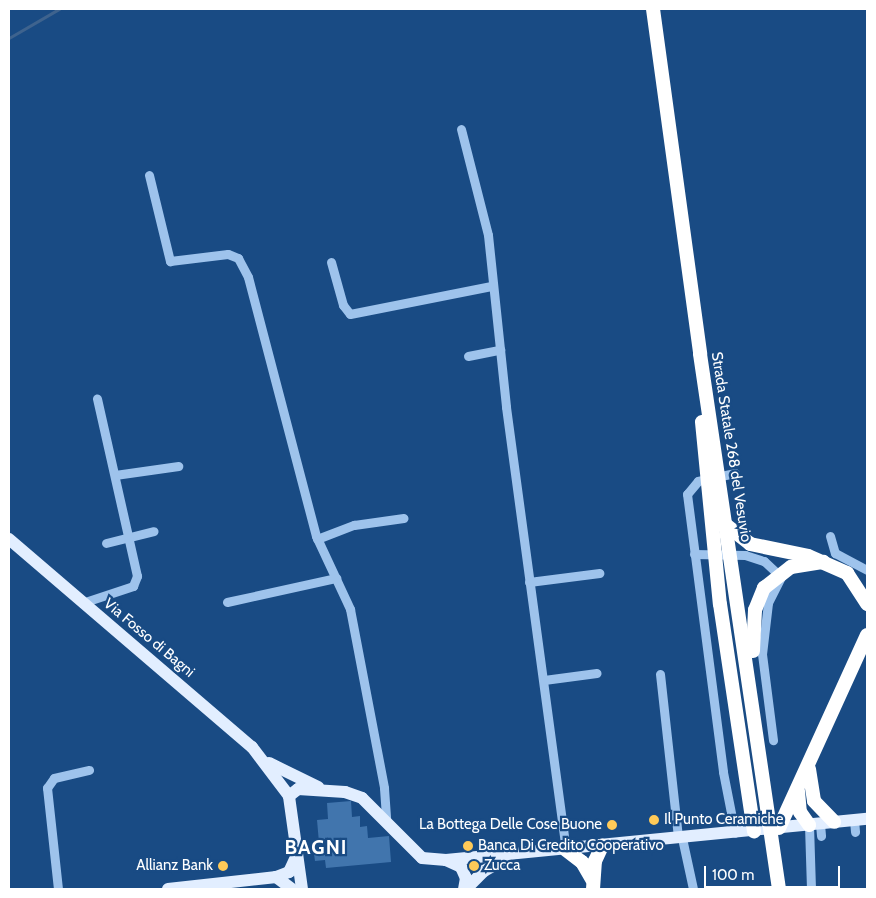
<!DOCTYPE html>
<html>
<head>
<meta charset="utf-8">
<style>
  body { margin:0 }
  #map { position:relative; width:876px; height:898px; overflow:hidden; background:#194b84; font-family:Cabin,sans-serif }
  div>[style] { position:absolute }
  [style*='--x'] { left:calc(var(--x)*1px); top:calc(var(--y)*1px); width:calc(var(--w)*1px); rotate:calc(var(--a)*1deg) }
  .stream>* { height:2.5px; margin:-1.25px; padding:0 1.25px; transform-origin:1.25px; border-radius:1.25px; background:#3e638e }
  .building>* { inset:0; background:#4175ad }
  .minor>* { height:9px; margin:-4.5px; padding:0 4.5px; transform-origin:4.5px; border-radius:4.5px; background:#9ec3ec }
  .major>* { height:12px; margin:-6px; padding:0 6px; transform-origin:6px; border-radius:6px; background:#e2eeff }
  .highway>* { height:14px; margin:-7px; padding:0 7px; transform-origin:7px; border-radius:7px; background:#fff }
  .highway-bridge>* { height:14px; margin:-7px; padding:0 7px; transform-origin:7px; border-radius:7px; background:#fff }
  .dots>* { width:14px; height:14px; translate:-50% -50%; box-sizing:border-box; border:2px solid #194b84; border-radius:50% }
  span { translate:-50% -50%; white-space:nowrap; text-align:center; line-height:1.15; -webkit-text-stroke:4.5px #194b84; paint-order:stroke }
  .street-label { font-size:15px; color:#fff }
  .poi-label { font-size:15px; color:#fff }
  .left { translate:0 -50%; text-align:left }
  .right { translate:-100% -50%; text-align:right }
  .district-label { font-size:20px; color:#fff; font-weight:700; letter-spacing:1px }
  .frame { position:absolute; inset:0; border:10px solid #fff; pointer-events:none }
  .scale { position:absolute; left:704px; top:866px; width:136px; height:22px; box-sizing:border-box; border:2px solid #fff; border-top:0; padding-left:6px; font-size:15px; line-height:18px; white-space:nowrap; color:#fff; -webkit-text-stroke:4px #194b84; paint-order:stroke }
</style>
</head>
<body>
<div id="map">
  <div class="stream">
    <i style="--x:9;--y:38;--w:58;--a:-30.1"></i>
  </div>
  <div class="building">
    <i style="clip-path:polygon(351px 801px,352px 817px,360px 816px,360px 827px,367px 826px,368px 838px,389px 836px,391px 862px,326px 868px,325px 860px,315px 861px,314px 854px,320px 854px,317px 820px,328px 819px,327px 803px)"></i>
  </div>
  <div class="minor">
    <i style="--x:461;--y:129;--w:109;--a:75.7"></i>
    <i style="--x:488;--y:235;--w:173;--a:84"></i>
    <i style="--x:506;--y:407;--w:447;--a:82.3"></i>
    <i style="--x:149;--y:175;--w:89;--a:76.3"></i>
    <i style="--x:170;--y:261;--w:58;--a:-6.9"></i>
    <i style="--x:228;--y:254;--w:11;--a:22"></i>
    <i style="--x:238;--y:258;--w:21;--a:62"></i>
    <i style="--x:248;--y:277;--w:268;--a:75.3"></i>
    <i style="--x:316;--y:536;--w:81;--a:65"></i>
    <i style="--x:350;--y:609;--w:182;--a:79.2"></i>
    <i style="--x:384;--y:788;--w:32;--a:86"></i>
    <i style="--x:331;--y:262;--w:45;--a:74.4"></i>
    <i style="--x:343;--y:305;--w:11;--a:52"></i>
    <i style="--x:350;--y:314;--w:144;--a:-11.2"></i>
    <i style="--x:468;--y:356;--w:33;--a:-11"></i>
    <i style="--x:735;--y:473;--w:38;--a:168"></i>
    <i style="--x:698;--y:481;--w:17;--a:130"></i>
    <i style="--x:687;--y:494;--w:280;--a:82.6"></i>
    <i style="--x:723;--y:772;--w:62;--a:78.9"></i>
    <i style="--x:115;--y:475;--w:64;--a:-8.1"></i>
    <i style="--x:830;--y:536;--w:18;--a:74"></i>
    <i style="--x:835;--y:553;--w:36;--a:28"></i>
    <i style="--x:317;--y:539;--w:40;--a:-21"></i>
    <i style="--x:354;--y:525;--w:50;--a:-8"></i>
    <i style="--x:106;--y:543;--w:49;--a:-14"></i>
    <i style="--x:694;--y:554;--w:51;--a:1.1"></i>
    <i style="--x:745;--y:555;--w:20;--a:18"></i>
    <i style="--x:764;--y:561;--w:23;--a:43"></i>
    <i style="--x:781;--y:577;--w:29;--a:117"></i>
    <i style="--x:768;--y:603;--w:51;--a:96.7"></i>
    <i style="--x:762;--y:654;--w:87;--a:82.7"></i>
    <i style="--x:529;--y:582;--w:71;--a:-7.3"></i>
    <i style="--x:227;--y:602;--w:112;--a:-12.4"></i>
    <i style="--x:82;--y:603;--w:54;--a:-18.4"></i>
    <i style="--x:133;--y:586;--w:11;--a:-68"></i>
    <i style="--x:137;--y:576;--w:182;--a:-102.7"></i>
    <i style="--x:660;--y:674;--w:165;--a:83.7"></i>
    <i style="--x:544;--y:680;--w:53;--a:-7.5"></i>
    <i style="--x:854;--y:820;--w:12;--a:85"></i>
    <i style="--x:820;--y:824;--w:12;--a:85"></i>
    <i style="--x:809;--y:825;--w:64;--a:88.2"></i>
    <i style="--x:682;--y:838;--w:52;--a:77.8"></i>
    <i style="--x:58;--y:889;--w:102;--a:-96.2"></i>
    <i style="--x:47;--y:788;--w:12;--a:-55"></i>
    <i style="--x:54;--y:778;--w:36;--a:-13"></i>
  </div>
  <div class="major">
    <i style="--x:9;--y:539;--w:320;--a:40.6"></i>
    <i style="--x:252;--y:747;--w:61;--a:52.9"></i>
    <i style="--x:269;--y:763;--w:55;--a:26.1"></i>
    <i style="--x:446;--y:860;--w:423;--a:-5.6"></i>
    <i style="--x:276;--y:877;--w:20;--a:37"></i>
    <i style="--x:168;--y:889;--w:109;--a:-6.3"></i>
    <i style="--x:276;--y:877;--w:14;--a:-21"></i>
    <i style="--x:289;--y:872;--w:17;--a:-65"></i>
    <i style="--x:302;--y:889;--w:94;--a:-98"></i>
    <i style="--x:289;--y:796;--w:11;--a:-38"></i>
    <i style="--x:298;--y:789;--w:47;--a:3.7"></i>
    <i style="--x:345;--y:792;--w:18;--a:19"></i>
    <i style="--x:362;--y:798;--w:85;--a:45"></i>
    <i style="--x:422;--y:858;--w:24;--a:5"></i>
    <i style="--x:446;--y:860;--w:17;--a:25"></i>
    <i style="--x:461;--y:867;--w:12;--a:66"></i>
    <i style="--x:466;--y:878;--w:11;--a:100"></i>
    <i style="--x:466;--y:889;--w:25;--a:-45"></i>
    <i style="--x:484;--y:871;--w:24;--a:-30"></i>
  </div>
  <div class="highway">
    <i style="--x:653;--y:9;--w:348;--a:82.2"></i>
    <i style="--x:726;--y:525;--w:31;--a:38"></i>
    <i style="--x:750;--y:544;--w:59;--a:11.7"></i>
    <i style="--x:808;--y:556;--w:43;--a:23.6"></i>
    <i style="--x:847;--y:573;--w:37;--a:57"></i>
    <i style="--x:720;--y:604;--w:230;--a:81.5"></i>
    <i style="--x:809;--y:769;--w:32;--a:81"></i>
    <i style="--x:814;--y:801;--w:29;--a:46"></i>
    <i style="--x:798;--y:791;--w:21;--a:85"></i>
    <i style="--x:800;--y:812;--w:16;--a:55"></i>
    <i style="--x:779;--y:828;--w:212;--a:-65.5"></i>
    <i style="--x:566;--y:850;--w:20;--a:37"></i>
    <i style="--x:582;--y:862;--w:20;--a:60"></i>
    <i style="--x:593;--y:889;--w:28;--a:-86"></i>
    <i style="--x:595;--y:861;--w:17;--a:-65"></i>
  </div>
  <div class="highway-bridge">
    <i style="--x:700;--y:354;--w:541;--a:81.6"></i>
    <i style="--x:702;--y:422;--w:183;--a:84.4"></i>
    <i style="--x:753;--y:651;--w:41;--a:-87.2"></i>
    <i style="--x:755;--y:610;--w:24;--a:-68"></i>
    <i style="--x:764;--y:588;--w:34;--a:-38"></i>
    <i style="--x:791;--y:567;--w:33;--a:-9"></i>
  </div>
  <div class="dots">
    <i style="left:654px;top:820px;background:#ffca58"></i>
    <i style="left:612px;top:825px;background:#ffca58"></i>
    <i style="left:468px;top:846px;background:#ffca58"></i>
    <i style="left:223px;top:866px;background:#ffca58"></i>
    <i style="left:474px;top:866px;background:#ffca58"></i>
  </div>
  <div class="street-label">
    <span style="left:731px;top:447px;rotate:81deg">Strada Statale 268 del Vesuvio</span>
    <span style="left:149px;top:638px;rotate:40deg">Via Fosso di Bagni</span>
  </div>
  <div class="poi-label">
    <span class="left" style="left:664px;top:820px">Il Punto Ceramiche</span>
    <span class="right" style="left:602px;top:825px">La Bottega Delle Cose Buone</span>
    <span class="left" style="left:478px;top:846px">Banca Di Credito Cooperativo</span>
    <span class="right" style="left:213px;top:866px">Allianz Bank</span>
    <span class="left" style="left:484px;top:866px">Zucca</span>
  </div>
  <div class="district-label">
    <span style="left:316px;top:847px">BAGNI</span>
  </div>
  <div class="frame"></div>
  <div class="scale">100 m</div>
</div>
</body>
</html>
